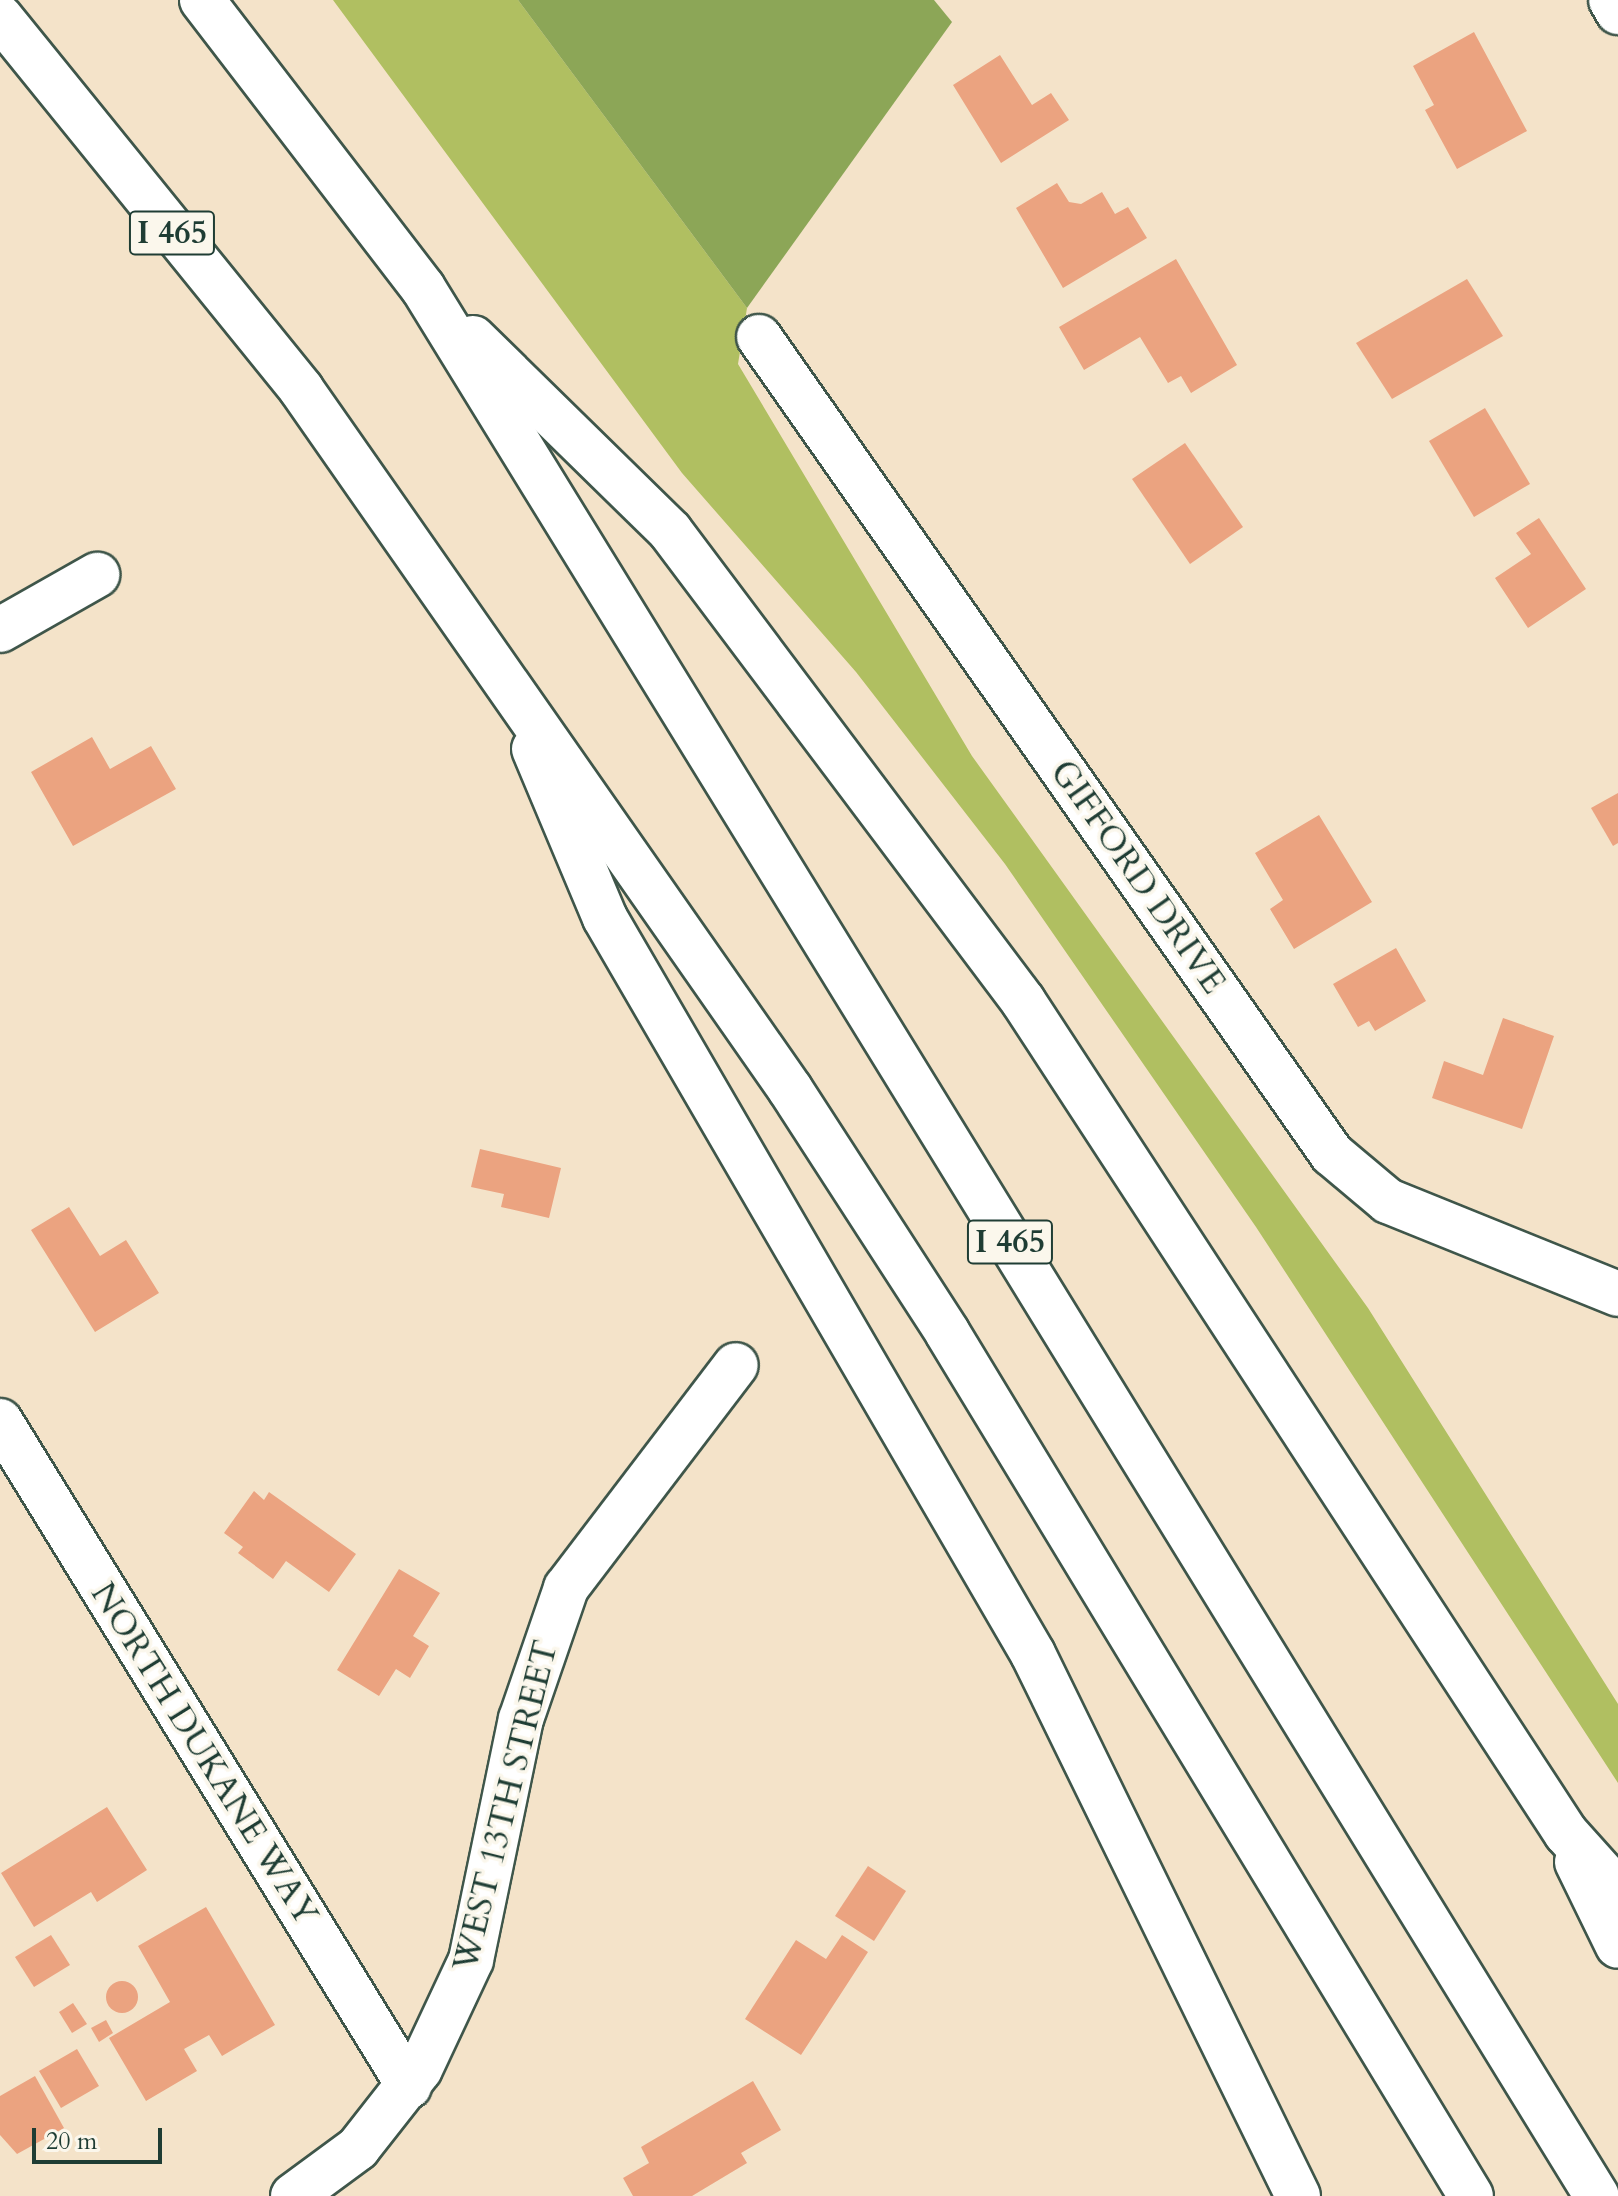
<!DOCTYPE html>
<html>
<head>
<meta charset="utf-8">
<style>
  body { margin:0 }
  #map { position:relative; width:1618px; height:2196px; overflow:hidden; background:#f4e3c9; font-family:Cardo,serif }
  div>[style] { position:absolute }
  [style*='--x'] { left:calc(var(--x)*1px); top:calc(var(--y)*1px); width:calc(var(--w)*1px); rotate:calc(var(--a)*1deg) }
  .green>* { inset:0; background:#b0bf61 }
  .forest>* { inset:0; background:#8ca657 }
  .building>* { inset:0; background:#eba380 }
  .round { border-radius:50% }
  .roads { filter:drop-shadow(2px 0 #3f564a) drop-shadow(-2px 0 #3f564a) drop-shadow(0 2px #3f564a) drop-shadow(0 -2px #3f564a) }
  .minor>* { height:44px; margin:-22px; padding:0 22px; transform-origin:22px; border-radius:22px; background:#fff }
  .highway>* { height:44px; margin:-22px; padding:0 22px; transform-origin:22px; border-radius:22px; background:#fff }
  span { translate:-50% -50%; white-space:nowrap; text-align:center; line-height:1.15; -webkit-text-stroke:7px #fbf7ec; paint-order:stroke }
  .shield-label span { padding:2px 6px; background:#fbf7ec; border:2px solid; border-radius:6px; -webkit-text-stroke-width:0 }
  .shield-label { font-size:32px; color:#1f3d34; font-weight:700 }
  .street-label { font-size:34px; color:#1f3d34 }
  .scale { position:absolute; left:32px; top:2128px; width:130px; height:36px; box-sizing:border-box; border:4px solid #1f3d34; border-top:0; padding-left:10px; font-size:24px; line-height:28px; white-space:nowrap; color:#1f3d34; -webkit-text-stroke:6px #fbf7ec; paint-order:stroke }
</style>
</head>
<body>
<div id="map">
  <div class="green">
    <i style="clip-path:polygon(333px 0,518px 0,747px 308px,738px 364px,972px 756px,1368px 1308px,1618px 1704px,1618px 1783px,1256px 1227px,1005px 864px,856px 672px,682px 473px)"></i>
  </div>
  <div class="forest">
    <i style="clip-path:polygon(518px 0,934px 0,952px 22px,747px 308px)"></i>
  </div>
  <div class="building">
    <i style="clip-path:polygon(1474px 32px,1527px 131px,1457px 169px,1425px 110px,1434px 105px,1413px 66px)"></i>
    <i style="clip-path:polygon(1000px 55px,1032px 105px,1051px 93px,1069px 120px,1001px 163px,953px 85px)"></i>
    <i style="clip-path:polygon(1057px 183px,1069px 202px,1081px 204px,1102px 192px,1115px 214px,1128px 207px,1147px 238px,1063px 288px,1016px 208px)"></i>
    <i style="clip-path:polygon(1176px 259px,1237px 365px,1191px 393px,1181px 376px,1168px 383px,1140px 337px,1084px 370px,1059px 327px)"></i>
    <i style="clip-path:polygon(1467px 279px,1503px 336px,1392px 399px,1356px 343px)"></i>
    <i style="clip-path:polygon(1485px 408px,1530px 484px,1474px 517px,1429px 441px)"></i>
    <i style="clip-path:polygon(1185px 443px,1243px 527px,1190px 564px,1132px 479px)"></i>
    <i style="clip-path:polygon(1539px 518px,1586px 589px,1528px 628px,1495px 578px,1531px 554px,1516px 533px)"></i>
    <i style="clip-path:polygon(92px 737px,110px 769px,151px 746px,176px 789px,73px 846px,31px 772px)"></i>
    <i style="clip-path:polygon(1618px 793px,1618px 843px,1613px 846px,1591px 808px)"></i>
    <i style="clip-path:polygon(1319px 815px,1372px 902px,1294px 949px,1270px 909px,1283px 900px,1255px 853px)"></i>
    <i style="clip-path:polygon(1396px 948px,1426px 1001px,1375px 1031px,1369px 1021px,1358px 1027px,1333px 984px)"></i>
    <i style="clip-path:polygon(1503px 1018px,1554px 1036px,1522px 1129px,1432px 1098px,1444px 1061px,1483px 1075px)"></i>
    <i style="clip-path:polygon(480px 1149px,561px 1168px,549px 1218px,501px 1207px,504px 1194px,471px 1187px)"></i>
    <i style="clip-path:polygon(69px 1207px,100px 1256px,126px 1240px,159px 1293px,95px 1332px,31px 1230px)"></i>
    <i style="clip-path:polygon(254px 1491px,264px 1500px,269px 1492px,356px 1554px,329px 1592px,286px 1561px,273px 1579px,238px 1553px,243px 1547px,224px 1533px)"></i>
    <i style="clip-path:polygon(399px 1569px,440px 1593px,413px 1636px,429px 1646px,410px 1678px,396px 1669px,379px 1696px,337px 1670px)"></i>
    <i style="clip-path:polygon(107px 1807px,147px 1870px,97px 1902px,91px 1892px,34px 1927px,1px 1873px)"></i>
    <i style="clip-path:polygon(868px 1866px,906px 1891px,874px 1941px,835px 1916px)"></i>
    <i style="clip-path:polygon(206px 1907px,275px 2025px,222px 2056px,209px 2035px,184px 2049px,197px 2071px,146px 2101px,109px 2038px,170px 2002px,138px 1946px)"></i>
    <i style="clip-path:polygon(51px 1935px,70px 1965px,34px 1987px,15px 1957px)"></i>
    <i style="clip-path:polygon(842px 1935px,868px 1952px,801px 2055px,745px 2019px,796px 1940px,826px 1959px)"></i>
    <i class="round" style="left:106px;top:1981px;width:32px;height:32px"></i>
    <i style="clip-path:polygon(73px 2003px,87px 2024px,72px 2033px,59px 2012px)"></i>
    <i style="clip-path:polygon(106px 2020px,113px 2033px,99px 2042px,91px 2028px)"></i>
    <i style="clip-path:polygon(77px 2049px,99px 2086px,61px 2108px,39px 2071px)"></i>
    <i style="clip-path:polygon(35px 2076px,64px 2128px,17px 2154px,0 2135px,0 2096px)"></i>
    <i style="clip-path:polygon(753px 2081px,781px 2130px,741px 2153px,747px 2163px,692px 2196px,633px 2196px,623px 2178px,649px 2163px,641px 2147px)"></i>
  </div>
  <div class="roads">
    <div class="minor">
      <i style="--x:1611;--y:0;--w:14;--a:60"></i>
      <i style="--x:759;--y:337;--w:998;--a:54.96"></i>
      <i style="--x:1332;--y:1154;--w:73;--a:40"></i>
      <i style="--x:1388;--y:1201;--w:248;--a:22"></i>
      <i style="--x:0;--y:630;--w:112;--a:-29.6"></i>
      <i style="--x:0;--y:1421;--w:781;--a:58.41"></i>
      <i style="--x:293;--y:2196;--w:81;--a:-36.4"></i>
      <i style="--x:358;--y:2148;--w:100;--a:-51.9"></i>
      <i style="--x:420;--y:2069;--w:120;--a:-64.9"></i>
      <i style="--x:471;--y:1960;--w:246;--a:-78.3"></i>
      <i style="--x:521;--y:1719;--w:139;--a:-71"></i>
      <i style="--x:566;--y:1588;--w:280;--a:-52.7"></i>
    </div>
    <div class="highway">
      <i style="--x:202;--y:0;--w:363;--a:52.5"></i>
      <i style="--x:423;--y:288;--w:2240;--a:58.4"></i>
      <i style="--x:0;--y:17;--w:479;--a:51"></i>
      <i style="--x:301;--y:389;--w:854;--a:55.06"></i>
      <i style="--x:790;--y:1089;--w:289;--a:57.1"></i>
      <i style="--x:947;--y:1332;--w:1010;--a:58.76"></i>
      <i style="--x:473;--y:338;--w:276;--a:44.4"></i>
      <i style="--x:670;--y:531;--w:588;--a:53.09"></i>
      <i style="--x:1023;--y:1001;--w:994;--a:56.87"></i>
      <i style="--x:1566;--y:1833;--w:78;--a:48.1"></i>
      <i style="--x:534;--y:749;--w:183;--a:67.2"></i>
      <i style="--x:605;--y:918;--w:851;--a:59.82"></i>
      <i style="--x:1033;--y:1654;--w:603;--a:63.94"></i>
      <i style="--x:1577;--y:1862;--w:93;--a:64"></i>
    </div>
  </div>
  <div class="shield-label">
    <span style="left:172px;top:233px">I 465</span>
    <span style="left:1010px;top:1242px">I 465</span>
  </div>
  <div class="street-label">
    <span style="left:1138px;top:877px;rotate:55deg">GIFFORD DRIVE</span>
    <span style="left:204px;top:1754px;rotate:58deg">NORTH DUKANE WAY</span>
    <span style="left:506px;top:1806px;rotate:-76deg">WEST 13TH STREET</span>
  </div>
  <div class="scale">20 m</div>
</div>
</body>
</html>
